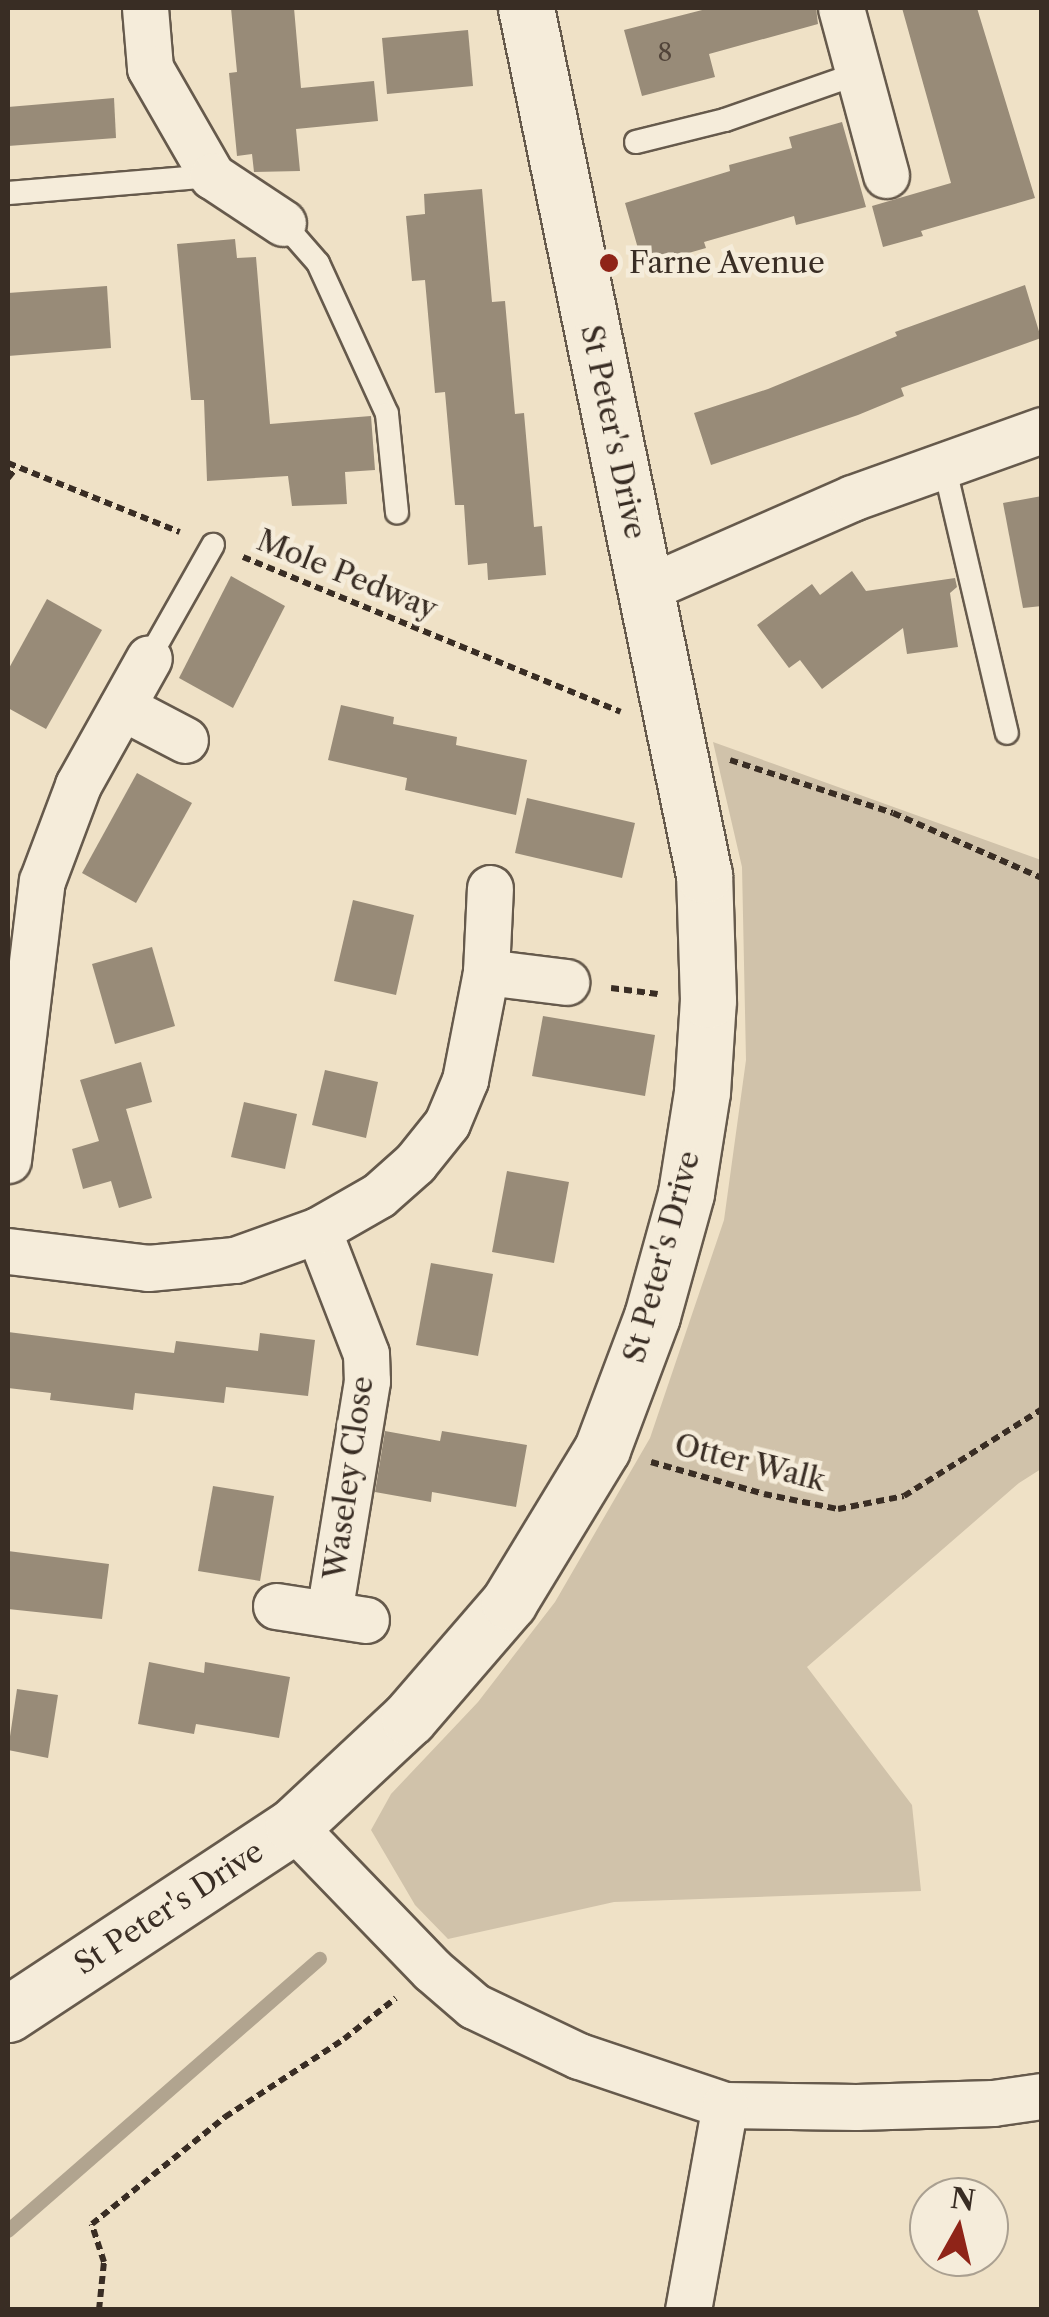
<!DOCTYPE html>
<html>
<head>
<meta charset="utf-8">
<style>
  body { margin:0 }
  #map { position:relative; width:1049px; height:2317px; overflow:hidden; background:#efe1c6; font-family:"Libre Caslon Text",serif }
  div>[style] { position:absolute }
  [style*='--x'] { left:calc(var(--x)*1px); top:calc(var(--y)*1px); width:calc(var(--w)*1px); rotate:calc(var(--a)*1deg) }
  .green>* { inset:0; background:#d0c2aa }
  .stream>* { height:14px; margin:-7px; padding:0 7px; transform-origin:7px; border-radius:7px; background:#b1a48f }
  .building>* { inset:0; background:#988b78 }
  .path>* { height:6px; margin-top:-3px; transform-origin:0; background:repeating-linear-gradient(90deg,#392d24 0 8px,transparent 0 13px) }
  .roads { filter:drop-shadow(2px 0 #665a4c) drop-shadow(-2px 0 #665a4c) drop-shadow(0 2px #665a4c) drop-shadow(0 -2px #665a4c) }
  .lane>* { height:22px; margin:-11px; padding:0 11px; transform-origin:11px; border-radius:11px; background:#f5ecda }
  .street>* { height:45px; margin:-22.5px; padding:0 22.5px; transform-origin:22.5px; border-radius:22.5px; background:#f5ecda }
  .secondary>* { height:55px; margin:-27.5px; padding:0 27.5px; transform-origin:27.5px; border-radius:27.5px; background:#f5ecda }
  .dots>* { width:28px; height:28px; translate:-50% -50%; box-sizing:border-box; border:5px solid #f5ecda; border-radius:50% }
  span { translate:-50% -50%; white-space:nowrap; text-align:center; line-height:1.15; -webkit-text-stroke:9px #f5ecda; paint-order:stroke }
  .number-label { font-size:25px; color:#514439 }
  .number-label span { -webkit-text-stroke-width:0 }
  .poi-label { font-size:30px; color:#392d24 }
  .left { translate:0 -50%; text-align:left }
  .street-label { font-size:30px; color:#392d24 }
  .frame { position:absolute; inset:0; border:10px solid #392d24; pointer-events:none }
  .north { position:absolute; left:909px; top:2177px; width:100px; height:100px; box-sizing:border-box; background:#f5ecda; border:2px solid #aaa091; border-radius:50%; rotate:8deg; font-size:28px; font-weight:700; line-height:40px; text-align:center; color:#392d24 }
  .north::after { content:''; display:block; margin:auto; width:35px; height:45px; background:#8f2418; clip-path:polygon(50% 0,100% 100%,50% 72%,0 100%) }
</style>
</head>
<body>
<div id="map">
  <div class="green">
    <i style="clip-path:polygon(713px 742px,1041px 860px,1041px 1469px,1019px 1483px,807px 1667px,912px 1805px,921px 1891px,614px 1902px,448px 1939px,415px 1905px,371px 1830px,391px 1794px,478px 1702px,555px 1602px,650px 1438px,724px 1220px,746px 1060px,742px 867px)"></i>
  </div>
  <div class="stream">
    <i style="--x:8;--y:2231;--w:414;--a:-41.1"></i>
  </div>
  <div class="building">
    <i style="clip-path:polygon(231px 8px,294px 8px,301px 88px,374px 81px,378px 121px,296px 129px,300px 171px,254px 172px,252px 154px,237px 156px,229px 73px,237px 72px)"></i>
    <i style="clip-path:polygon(710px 8px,816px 8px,818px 24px,709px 54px,715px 77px,642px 96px,624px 30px)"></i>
    <i style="clip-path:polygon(902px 8px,977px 8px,1035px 198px,921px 231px,923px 236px,883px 247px,872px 206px,951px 183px)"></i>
    <i style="clip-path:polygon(468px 30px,473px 86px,387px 94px,382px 38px)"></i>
    <i style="clip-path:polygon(114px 98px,116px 138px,8px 146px,8px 107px)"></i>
    <i style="clip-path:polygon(842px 122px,866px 207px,796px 225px,794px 216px,704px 242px,706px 248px,643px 266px,625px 203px,730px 171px,729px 165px,792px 148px,789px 137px)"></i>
    <i style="clip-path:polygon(482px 189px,492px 302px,505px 301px,515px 414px,524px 413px,534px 527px,542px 526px,546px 575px,488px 580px,487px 563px,468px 565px,464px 505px,455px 505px,445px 392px,435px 393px,425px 280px,412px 281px,406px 216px,425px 214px,424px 194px)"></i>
    <i style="clip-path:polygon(235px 239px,237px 258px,256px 257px,270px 424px,371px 416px,375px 470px,345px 472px,347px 504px,292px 506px,288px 476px,207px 481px,204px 400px,191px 400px,177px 244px)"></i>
    <i style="clip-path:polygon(1025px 285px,1041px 338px,901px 388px,904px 396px,858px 415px,711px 465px,694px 413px,768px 389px,897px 336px,895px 332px)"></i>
    <i style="clip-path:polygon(107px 286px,111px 348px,8px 356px,8px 293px)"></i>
    <i style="clip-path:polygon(1042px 496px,1042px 606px,1023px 608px,1003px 503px)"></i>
    <i style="clip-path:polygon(852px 571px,866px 591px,955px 578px,957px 587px,950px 593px,958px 647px,907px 654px,903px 628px,822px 689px,800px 660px,789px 668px,757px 625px,812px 584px,820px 595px)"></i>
    <i style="clip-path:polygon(231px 576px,285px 606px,233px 708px,179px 678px)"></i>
    <i style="clip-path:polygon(47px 599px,102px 630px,46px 729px,8px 708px,8px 670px)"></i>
    <i style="clip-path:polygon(341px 705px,394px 717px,393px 724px,457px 737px,456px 745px,527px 760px,516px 815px,405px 790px,407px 778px,328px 760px)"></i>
    <i style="clip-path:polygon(137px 773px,192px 803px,136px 903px,82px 873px)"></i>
    <i style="clip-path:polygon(527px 798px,635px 823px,622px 878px,515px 853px)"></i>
    <i style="clip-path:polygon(353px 900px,414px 915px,396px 995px,334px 981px)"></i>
    <i style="clip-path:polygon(152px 947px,175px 1026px,115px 1044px,92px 964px)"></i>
    <i style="clip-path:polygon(543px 1016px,655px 1035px,645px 1096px,532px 1076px)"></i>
    <i style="clip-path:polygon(141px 1062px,152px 1102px,126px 1109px,152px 1198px,119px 1208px,111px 1181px,83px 1189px,72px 1149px,99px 1141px,80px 1080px)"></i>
    <i style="clip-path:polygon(325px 1070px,378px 1082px,366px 1138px,312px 1125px)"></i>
    <i style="clip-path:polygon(244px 1102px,297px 1114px,285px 1169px,231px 1157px)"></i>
    <i style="clip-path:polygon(507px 1171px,569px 1182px,554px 1263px,492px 1252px)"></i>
    <i style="clip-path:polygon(431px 1263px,493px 1274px,478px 1356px,416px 1345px)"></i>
    <i style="clip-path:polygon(8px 1332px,174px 1353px,176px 1341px,258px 1351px,260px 1333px,315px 1340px,308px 1396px,226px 1387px,224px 1403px,135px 1393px,133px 1410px,50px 1400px,51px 1393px,8px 1388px)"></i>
    <i style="clip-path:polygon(385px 1431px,440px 1441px,442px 1431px,527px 1445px,516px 1507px,432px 1492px,431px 1502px,375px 1492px)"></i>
    <i style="clip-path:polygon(213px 1486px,274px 1496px,260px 1581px,198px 1571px)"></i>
    <i style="clip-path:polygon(8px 1551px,109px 1564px,102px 1619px,8px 1609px)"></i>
    <i style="clip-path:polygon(149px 1662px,204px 1673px,205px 1662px,290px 1677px,279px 1738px,196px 1724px,194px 1734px,138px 1724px)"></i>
    <i style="clip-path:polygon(17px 1689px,58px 1695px,48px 1758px,8px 1750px)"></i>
  </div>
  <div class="path">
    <i style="--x:8;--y:463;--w:185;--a:21.9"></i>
    <i style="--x:8;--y:478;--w:13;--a:-51"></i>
    <i style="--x:243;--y:557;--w:408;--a:22.3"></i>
    <i style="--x:730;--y:760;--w:171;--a:18"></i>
    <i style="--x:893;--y:813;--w:163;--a:23.6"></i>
    <i style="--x:611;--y:988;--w:47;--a:7.3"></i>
    <i style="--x:651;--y:1462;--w:117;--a:15.8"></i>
    <i style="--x:764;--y:1494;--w:76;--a:11.5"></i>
    <i style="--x:838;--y:1509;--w:67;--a:-11.1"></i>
    <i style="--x:904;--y:1496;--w:163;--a:-32.2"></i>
    <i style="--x:99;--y:2310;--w:48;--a:-84.1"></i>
    <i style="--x:104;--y:2262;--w:40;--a:-108"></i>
    <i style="--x:92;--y:2224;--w:171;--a:-38.8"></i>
    <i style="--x:225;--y:2117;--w:142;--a:-33.2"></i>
    <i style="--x:344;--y:2039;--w:66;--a:-38.3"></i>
  </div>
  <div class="roads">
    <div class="lane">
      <i style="--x:636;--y:142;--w:92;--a:-13.9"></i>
      <i style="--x:725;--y:120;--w:142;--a:-19.3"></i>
      <i style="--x:8;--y:193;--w:205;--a:-4.8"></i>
      <i style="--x:283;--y:223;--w:53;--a:48.8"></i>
      <i style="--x:318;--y:263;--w:166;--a:65.4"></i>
      <i style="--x:387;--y:414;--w:99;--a:84.2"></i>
      <i style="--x:944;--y:465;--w:275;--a:76.8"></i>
      <i style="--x:149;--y:658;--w:130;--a:-60.5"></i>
    </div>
    <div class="street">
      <i style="--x:145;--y:8;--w:60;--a:85.2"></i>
      <i style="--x:150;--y:68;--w:125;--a:60.1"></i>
      <i style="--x:212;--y:176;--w:85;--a:33.5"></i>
      <i style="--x:841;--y:8;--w:173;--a:74.9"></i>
      <i style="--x:645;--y:589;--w:226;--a:-23.7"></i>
      <i style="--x:852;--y:498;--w:202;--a:-19.7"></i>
      <i style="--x:122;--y:707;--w:71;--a:27.6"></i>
      <i style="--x:486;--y:972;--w:81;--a:7.1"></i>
      <i style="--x:8;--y:1160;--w:281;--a:-83.1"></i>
      <i style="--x:42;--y:881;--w:103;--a:-69.4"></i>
      <i style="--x:78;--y:785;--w:145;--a:-60.8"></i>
      <i style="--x:318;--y:1230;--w:133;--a:68.8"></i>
      <i style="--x:366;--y:1354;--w:27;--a:88"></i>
      <i style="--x:367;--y:1381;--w:236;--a:99.3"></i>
      <i style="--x:8;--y:1251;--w:141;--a:6.9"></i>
      <i style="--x:148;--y:1268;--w:87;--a:-5.3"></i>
      <i style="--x:235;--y:1260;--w:88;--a:-19.9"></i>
      <i style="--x:318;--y:1230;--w:70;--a:-29.8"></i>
      <i style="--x:379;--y:1195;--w:48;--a:-41.6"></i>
      <i style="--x:415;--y:1163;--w:51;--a:-51.3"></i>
      <i style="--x:447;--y:1123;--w:47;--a:-67.3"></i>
      <i style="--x:465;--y:1080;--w:110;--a:-79"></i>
      <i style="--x:486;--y:972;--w:84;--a:-87.3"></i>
      <i style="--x:276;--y:1606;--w:91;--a:8.8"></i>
      <i style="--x:293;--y:1826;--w:200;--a:46"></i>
      <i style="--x:432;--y:1970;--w:55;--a:40.6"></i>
      <i style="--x:474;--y:2006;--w:116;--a:25.5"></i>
      <i style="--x:579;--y:2056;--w:154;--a:18.6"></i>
      <i style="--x:725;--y:2105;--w:131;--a:0.9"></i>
      <i style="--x:856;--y:2107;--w:137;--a:-1.7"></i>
      <i style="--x:993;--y:2103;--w:49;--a:-8.1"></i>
      <i style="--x:688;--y:2310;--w:208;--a:-79.8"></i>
    </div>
    <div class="secondary">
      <i style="--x:8;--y:2014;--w:341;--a:-33.4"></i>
      <i style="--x:293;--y:1826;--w:158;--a:-43"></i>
      <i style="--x:409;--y:1718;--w:153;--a:-49.2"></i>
      <i style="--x:509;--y:1602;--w:179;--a:-58.7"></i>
      <i style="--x:602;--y:1449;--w:142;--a:-69.4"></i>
      <i style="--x:652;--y:1316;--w:128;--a:-74.5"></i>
      <i style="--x:686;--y:1193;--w:102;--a:-81"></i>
      <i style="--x:702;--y:1092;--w:92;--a:-86.3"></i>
      <i style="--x:708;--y:1000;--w:125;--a:-91.8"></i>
      <i style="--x:704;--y:875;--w:885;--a:-101.6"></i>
    </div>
  </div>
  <div class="dots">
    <i style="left:609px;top:263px;background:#8f2418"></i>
  </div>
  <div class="number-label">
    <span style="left:665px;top:53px">8</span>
  </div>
  <div class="poi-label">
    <span class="left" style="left:629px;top:263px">Farne Avenue</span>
  </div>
  <div class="street-label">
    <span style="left:613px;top:432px;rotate:78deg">St Peter's Drive</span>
    <span style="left:347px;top:575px;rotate:22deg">Mole Pedway</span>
    <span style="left:662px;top:1257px;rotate:-75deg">St Peter's Drive</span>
    <span style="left:750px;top:1463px;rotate:14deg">Otter Walk</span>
    <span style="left:349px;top:1478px;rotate:-82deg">Waseley Close</span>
    <span style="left:169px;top:1908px;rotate:-33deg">St Peter's Drive</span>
  </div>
  <div class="frame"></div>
  <div class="north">N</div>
</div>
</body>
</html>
